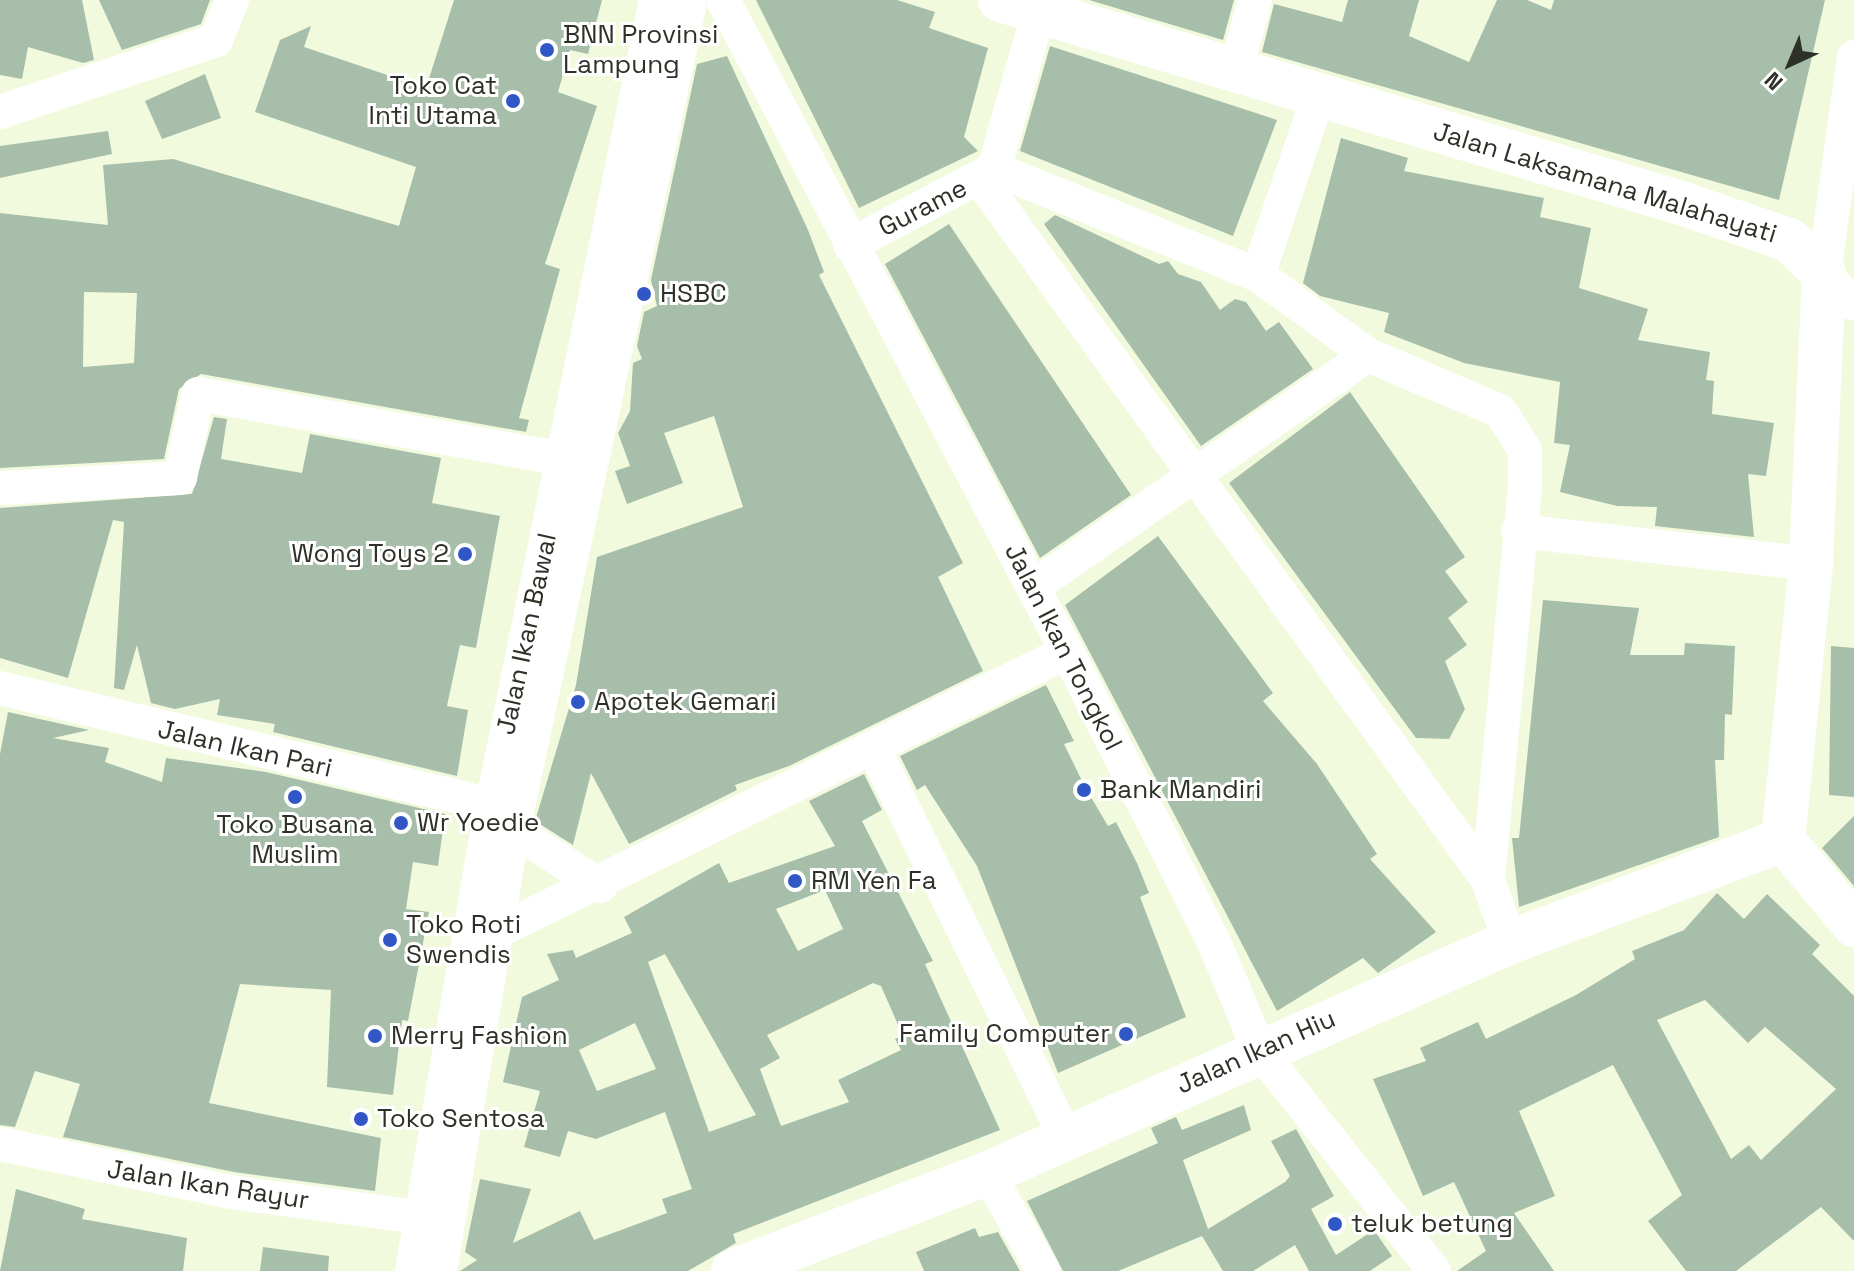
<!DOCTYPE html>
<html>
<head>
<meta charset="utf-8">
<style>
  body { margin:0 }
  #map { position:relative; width:1854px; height:1271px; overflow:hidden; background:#f2fade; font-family:"Space Grotesk",sans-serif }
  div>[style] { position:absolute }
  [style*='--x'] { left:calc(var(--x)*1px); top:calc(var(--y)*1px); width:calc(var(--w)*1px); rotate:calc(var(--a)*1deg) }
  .building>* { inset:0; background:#a7beaa }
  .minor>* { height:34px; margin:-17px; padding:0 17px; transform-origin:17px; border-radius:17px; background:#fff }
  .major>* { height:44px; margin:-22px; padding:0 22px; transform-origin:22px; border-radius:22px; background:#fff }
  .highway>* { height:44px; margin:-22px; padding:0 22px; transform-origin:22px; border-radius:22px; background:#fff }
  .dots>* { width:22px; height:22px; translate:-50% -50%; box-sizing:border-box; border:4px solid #fff; border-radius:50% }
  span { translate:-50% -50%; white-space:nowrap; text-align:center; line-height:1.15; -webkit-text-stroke:6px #fff; paint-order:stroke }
  .poi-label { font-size:26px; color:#2e3127 }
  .left { translate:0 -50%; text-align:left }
  .right { translate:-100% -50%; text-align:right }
  .street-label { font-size:26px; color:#2e3127 }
  .north { position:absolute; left:1750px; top:24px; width:80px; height:80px; -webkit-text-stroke:6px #fff; paint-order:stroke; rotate:224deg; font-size:22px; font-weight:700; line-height:32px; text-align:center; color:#2e3127 }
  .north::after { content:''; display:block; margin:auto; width:28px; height:36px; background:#2e3127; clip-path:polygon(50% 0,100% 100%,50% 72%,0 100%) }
</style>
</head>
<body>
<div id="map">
  <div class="building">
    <i style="clip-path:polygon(0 0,82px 0,94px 60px,83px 63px,28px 47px,22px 79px,0 75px)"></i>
    <i style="clip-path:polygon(99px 0,210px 0,201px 24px,122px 50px)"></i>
    <i style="clip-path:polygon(evenodd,454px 0,602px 0,588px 54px,570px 50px,558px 92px,597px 106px,545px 264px,560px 269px,519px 418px,529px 420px,526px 432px,201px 374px,179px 389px,164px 459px,0 468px,0 213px,108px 225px,103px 165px,173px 159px,399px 226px,416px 167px,255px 112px,280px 40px,311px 26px,304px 47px,426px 88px,454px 0,84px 292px,137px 293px,134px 363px,83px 367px,84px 292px)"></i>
    <i style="clip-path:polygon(756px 0,897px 0,935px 12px,929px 28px,988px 48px,964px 137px,978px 151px,859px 208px)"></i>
    <i style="clip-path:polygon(1089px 0,1234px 0,1223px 40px)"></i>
    <i style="clip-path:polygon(1348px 0,1419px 0,1409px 36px,1469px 62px,1497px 0,1527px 0,1551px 10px,1554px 0,1825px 0,1779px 200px,1262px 52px,1274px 4px,1342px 22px)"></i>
    <i style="clip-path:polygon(1050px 46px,1277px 120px,1233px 236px,1020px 151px)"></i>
    <i style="clip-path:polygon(727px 56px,808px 230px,824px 272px,819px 275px,963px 563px,938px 577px,983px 671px,789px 766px,735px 785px,737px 790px,629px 844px,591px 773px,573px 845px,535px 821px,576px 685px,597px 557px,743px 507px,714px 416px,664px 433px,683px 483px,627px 504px,615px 471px,630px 466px,618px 433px,630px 411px,633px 363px,642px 359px,637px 346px,644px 312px,657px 306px,651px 280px,697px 64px)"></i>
    <i style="clip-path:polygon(205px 74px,221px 118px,162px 139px,145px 101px)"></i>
    <i style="clip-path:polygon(108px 131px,112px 154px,0 178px,0 146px)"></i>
    <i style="clip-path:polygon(1341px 138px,1408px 158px,1404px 171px,1544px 198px,1540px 217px,1591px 228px,1579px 288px,1648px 309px,1638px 340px,1710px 352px,1706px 380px,1714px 381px,1712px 414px,1774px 423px,1766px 476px,1748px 474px,1754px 537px,1655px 526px,1657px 507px,1617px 506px,1560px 492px,1570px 445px,1554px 443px,1560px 382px,1464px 363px,1384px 332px,1389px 313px,1320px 296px,1303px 283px)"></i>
    <i style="clip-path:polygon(1055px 215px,1159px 264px,1168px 261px,1178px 274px,1201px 282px,1220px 310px,1235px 299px,1246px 302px,1266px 331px,1279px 322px,1313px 369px,1201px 446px,1044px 224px)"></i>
    <i style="clip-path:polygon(949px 224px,1131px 495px,1040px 558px,885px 264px)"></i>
    <i style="clip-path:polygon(1350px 392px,1465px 557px,1445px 571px,1468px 602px,1448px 618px,1467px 645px,1445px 661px,1465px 709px,1449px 739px,1416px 738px,1229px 483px)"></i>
    <i style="clip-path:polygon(214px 417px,227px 419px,221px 459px,302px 473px,310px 434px,441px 458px,432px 503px,500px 516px,476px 648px,460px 645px,447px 706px,468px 710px,457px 776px,273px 732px,275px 724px,217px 715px,220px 699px,175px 709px,151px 703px,137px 645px,124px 690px,114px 688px,124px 522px,113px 520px,68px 678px,0 658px,0 508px,192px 494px)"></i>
    <i style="clip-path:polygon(1158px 536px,1273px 693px,1263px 701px,1317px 764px,1377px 854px,1370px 859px,1436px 932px,1378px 973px,1363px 958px,1277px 1011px,1065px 605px)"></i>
    <i style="clip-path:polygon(1543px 600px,1639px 608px,1630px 655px,1684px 655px,1685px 643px,1735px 646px,1732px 715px,1725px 714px,1724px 760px,1715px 760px,1719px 837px,1519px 907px,1512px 838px,1519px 838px)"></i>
    <i style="clip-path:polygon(1831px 646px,1854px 648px,1854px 797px,1829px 795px)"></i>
    <i style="clip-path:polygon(1046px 685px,1074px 741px,1064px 744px,1085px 787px,1108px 826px,1116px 822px,1137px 863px,1149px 893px,1140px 897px,1186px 1017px,1058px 1073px,977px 866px,925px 785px,917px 790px,900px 756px)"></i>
    <i style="clip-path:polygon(8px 712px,89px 730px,53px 738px,109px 748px,105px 762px,162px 782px,166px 758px,266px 772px,445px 814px,438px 866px,413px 862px,406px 909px,429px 912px,408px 1021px,402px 1020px,393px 1095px,327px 1087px,331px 990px,240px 984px,209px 1103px,381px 1138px,375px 1191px,234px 1172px,63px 1137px,80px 1084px,35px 1071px,15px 1127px,0 1125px,0 754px)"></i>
    <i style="clip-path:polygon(evenodd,864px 774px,882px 810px,862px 821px,933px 961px,925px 964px,1000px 1130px,733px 1234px,736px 1243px,688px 1271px,460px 1271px,477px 1260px,465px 1252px,480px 1179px,531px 1189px,513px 1243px,580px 1211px,594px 1240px,667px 1213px,662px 1199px,692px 1189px,665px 1112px,596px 1139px,568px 1131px,560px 1157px,524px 1147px,540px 1091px,503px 1082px,522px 997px,559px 980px,547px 954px,573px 950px,576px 958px,632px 933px,624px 917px,719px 863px,729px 883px,835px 846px,809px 801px,864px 774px,825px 890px,843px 929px,798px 951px,776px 909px,825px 890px,864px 774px,665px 954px,756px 1115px,709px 1132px,648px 962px,665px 954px,864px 774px,873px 983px,881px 986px,903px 1036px,895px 1039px,901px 1050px,838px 1080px,849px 1102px,781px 1126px,760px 1069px,780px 1058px,767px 1035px,873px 983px,864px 774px,635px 1023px,656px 1069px,597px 1091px,579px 1050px,635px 1023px)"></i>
    <i style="clip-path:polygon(1854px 816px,1854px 886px,1822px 848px)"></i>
    <i style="clip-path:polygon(evenodd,1717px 893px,1744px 919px,1767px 894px,1820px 945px,1812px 954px,1854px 996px,1854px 1241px,1821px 1207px,1736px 1271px,1686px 1271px,1648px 1221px,1682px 1195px,1613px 1065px,1519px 1111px,1555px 1196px,1514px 1213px,1554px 1271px,1457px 1271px,1486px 1251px,1454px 1182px,1423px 1196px,1373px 1079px,1426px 1061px,1420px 1048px,1478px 1022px,1486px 1039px,1576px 995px,1635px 959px,1632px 951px,1684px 930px,1717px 893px,1705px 1000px,1748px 1043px,1765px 1027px,1836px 1089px,1761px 1160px,1749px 1145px,1731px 1159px,1657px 1020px,1705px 1000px)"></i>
    <i style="clip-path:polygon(1244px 1105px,1251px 1130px,1183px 1160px,1208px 1229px,1285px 1182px,1290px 1176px,1271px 1141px,1296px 1129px,1334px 1196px,1311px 1209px,1336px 1255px,1374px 1230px,1392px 1256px,1370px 1271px,1309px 1271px,1295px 1245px,1253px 1271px,1223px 1271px,1202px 1236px,1118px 1271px,1063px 1271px,1027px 1201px,1158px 1143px,1151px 1128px,1176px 1117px,1182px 1130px)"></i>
    <i style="clip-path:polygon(16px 1189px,85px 1209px,82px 1219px,187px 1238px,183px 1271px,0 1271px)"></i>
    <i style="clip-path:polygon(975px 1228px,979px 1237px,998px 1232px,1020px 1271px,924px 1271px,916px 1252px)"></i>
    <i style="clip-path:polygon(263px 1247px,329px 1256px,328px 1271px,260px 1271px)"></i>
  </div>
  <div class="minor">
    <i style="--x:723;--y:0;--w:747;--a:62.17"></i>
    <i style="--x:1072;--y:661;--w:315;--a:63.2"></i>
    <i style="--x:1214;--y:942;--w:117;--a:67.4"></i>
    <i style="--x:1259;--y:1050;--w:282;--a:51.6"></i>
    <i style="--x:1854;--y:57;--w:219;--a:97.9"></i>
    <i style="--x:1824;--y:274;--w:42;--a:45"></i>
    <i style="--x:1236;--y:70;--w:73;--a:-74.8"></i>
    <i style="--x:0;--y:112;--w:228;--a:-18.4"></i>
    <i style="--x:216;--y:40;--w:43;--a:-68.2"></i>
    <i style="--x:994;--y:169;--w:284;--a:21.9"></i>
    <i style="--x:1258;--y:275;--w:136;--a:36"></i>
    <i style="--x:1368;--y:355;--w:143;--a:23"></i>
    <i style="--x:1500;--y:411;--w:46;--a:57.3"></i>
    <i style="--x:1525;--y:450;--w:37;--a:90"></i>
    <i style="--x:1525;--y:487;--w:395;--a:95.4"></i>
    <i style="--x:994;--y:169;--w:176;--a:-74.1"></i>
    <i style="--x:980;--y:179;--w:866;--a:54.07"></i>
    <i style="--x:1488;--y:880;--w:66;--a:70.5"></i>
    <i style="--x:850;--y:245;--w:163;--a:-27.8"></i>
    <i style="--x:1258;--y:275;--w:188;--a:-71.4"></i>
    <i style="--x:0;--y:488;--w:180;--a:-3.2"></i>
    <i style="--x:180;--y:478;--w:86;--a:-77.9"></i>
    <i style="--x:198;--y:394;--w:371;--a:10.1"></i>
    <i style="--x:1518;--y:531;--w:295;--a:6.4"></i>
    <i style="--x:1033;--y:587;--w:407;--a:-34.7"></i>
    <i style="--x:0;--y:688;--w:506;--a:13.38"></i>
    <i style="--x:874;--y:749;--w:432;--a:63.7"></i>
    <i style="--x:513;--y:830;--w:104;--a:32.5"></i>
    <i style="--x:500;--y:930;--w:631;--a:-26.12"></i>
    <i style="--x:0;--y:1144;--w:236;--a:11.7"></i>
    <i style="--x:231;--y:1192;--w:189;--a:7.6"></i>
    <i style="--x:988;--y:1173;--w:112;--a:60.7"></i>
    <i style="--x:412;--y:1271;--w:473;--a:-80.3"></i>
    <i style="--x:492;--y:805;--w:822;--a:-78.48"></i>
    <i style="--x:440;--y:1271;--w:447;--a:-80.6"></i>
    <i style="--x:513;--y:830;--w:843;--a:-77.94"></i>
  </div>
  <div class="major">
    <i style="--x:733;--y:1271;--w:273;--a:-21"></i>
    <i style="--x:988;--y:1173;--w:571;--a:-23.87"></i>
    <i style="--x:1510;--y:942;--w:291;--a:-20.5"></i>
  </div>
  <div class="highway">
    <i style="--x:1000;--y:0;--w:711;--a:16.6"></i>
    <i style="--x:1681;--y:203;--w:114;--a:18.9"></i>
    <i style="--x:1789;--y:240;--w:49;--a:44.2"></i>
    <i style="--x:1824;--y:274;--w:290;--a:92.6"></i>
    <i style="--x:1811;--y:564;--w:277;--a:95.8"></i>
    <i style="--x:1783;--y:840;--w:111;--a:50.1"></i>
  </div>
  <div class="dots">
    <i style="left:547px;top:50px;background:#3157c7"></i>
    <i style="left:513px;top:101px;background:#3157c7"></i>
    <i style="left:644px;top:294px;background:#3157c7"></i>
    <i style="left:465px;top:554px;background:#3157c7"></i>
    <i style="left:578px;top:702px;background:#3157c7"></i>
    <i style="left:1084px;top:790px;background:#3157c7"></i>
    <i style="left:295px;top:797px;background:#3157c7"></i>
    <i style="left:401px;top:823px;background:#3157c7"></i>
    <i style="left:795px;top:881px;background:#3157c7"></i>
    <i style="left:390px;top:940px;background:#3157c7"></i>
    <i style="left:1126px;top:1034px;background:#3157c7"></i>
    <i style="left:375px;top:1036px;background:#3157c7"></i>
    <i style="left:361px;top:1119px;background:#3157c7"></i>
    <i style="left:1335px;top:1224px;background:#3157c7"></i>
  </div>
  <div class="poi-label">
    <span class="left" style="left:563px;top:50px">BNN Provinsi<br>Lampung</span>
    <span class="right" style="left:497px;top:101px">Toko Cat<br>Inti Utama</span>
    <span class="left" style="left:660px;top:294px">HSBC</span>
    <span class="right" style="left:449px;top:554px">Wong Toys 2</span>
    <span class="left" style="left:594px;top:702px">Apotek Gemari</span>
    <span class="left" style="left:1100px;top:790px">Bank Mandiri</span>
    <span class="left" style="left:417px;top:823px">Wr Yoedie</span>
    <span style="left:295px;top:840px">Toko Busana<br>Muslim</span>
    <span class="left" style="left:811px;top:881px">RM Yen Fa</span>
    <span class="left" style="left:406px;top:940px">Toko Roti<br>Swendis</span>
    <span class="right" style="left:1110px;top:1034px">Family Computer</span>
    <span class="left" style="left:391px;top:1036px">Merry Fashion</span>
    <span class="left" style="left:377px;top:1119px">Toko Sentosa</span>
    <span class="left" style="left:1351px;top:1224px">teluk betung</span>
  </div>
  <div class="street-label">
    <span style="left:1605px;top:183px;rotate:17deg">Jalan Laksamana Malahayati</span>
    <span style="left:923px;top:208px;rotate:-27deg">Gurame</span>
    <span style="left:527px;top:634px;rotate:-78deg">Jalan Ikan Bawal</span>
    <span style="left:1063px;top:647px;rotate:63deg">Jalan Ikan Tongkol</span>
    <span style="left:245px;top:749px;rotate:13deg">Jalan Ikan Pari</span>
    <span style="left:1256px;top:1052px;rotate:-24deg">Jalan Ikan Hiu</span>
    <span style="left:208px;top:1185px;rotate:9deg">Jalan Ikan Rayur</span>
  </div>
  <div class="north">N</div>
</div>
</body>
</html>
